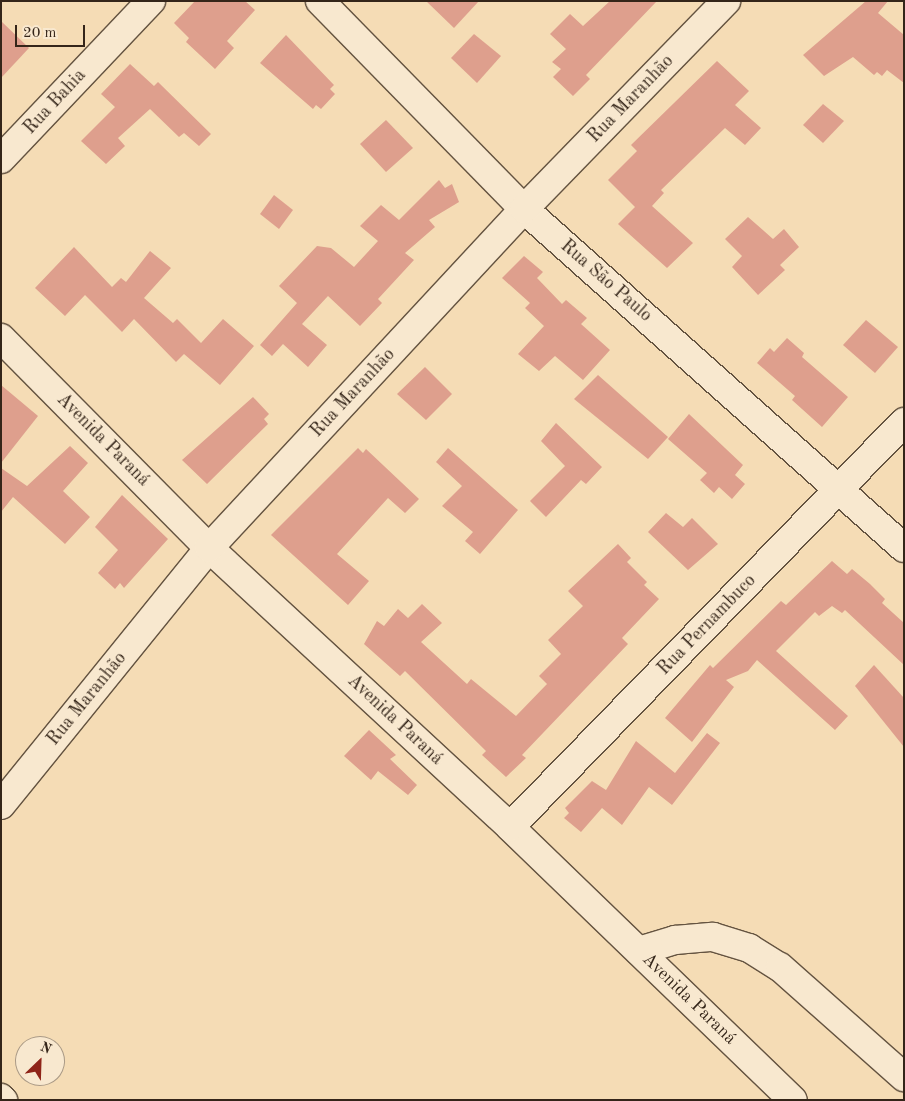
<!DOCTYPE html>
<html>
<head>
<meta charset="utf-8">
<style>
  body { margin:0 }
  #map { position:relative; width:905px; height:1101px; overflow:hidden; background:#f5dcb5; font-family:"Old Standard TT",serif }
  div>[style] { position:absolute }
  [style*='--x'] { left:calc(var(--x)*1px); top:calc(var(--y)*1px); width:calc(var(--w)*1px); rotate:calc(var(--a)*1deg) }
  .building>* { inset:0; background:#de9f8d }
  .roads { filter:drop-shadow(1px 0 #645340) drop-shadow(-1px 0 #645340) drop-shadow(0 1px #645340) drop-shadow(0 -1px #645340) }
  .minor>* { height:28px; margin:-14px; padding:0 14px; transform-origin:14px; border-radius:14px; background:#f8e8cf }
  span { translate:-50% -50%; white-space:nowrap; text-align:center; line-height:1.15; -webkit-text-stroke:4px #f8e8cf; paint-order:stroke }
  .street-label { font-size:18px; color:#342519 }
  .frame { position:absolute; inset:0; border:2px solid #342519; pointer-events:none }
  .north { position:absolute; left:15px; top:1036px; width:50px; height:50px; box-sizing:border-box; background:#f8e8cf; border:1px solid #aa9a86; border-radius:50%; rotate:24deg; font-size:14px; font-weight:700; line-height:20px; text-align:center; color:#342519 }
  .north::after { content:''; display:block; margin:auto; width:18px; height:22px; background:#8f2418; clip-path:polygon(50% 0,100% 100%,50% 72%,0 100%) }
  .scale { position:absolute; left:15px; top:25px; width:70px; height:22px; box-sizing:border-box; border:2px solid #342519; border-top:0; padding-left:6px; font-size:15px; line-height:18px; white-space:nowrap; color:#342519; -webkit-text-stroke:4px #f8e8cf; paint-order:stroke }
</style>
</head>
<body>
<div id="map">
  <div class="building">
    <i style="clip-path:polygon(195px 1px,245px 1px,255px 10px,227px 41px,234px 48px,215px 69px,186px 42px,189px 38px,174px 23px)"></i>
    <i style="clip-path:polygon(426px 1px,479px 1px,454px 28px)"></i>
    <i style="clip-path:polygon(610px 1px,657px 1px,586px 75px,590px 79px,573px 96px,553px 77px,561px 69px,552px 62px,566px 49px,550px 34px,570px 14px,583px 26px)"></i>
    <i style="clip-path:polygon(866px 1px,888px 1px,878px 13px,904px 35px,904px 83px,887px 70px,882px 76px,877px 72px,874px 75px,853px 57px,824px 76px,803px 55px)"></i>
    <i style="clip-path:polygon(1px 21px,29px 48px,1px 78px)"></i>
    <i style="clip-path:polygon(474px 34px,501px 56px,477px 83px,451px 58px)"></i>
    <i style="clip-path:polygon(286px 35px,334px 85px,330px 89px,335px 94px,321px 109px,316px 105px,313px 109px,260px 63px)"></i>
    <i style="clip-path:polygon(717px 61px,749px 91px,735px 105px,761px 128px,745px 145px,725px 128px,661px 190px,664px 193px,652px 206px,693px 243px,667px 268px,618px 224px,635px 207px,608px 180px,637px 151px,631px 145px)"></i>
    <i style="clip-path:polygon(130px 64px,154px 86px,158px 82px,211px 134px,199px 146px,184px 133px,179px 137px,150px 109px,118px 138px,125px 146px,106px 164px,81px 141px,115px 107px,101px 94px)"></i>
    <i style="clip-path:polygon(823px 104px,844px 121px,823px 143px,803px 125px)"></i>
    <i style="clip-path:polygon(386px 120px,413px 148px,386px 172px,360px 144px)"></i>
    <i style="clip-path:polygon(439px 180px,445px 188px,452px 184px,459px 202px,429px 220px,435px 227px,405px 253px,414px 260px,378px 299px,382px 303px,360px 326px,328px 296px,302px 324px,327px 345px,308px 367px,283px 344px,272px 356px,260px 345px,297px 303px,279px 286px,317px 246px,331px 248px,354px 267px,378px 241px,360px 226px,381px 205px,399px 220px)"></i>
    <i style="clip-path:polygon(274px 195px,293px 210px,279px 229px,260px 214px)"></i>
    <i style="clip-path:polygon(748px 217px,773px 239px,784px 229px,799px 247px,780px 265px,785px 270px,758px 295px,732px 267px,742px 256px,725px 239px)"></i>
    <i style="clip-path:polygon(74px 247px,112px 287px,121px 278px,126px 282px,150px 251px,171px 268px,144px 298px,173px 323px,177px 319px,201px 343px,223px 319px,254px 346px,220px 385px,184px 354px,176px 362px,134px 319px,122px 332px,85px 295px,65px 316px,35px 288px)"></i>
    <i style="clip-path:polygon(524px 256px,543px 272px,537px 278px,562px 304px,566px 300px,587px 318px,581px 324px,610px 350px,583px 380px,555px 356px,539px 371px,518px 354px,544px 326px,525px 308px,530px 303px,502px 278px)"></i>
    <i style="clip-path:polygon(866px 320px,898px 347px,875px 373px,843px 345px)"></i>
    <i style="clip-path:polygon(787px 338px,804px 353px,802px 357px,848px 397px,822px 427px,792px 400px,795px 396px,757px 363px,770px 348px,774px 352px)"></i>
    <i style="clip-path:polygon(425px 367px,452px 394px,426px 420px,397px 394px)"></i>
    <i style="clip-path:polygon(598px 375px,668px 437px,648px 459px,574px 399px)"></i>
    <i style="clip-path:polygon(1px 385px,38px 416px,1px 463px)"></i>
    <i style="clip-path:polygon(253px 397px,269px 414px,264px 419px,268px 424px,207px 484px,182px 460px)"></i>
    <i style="clip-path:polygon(689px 414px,743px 465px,735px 475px,745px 484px,732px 499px,719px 487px,714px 493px,700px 480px,707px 473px,668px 439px)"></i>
    <i style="clip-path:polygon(556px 423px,602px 467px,586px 484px,581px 480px,546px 517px,530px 501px,565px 466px,541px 441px)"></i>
    <i style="clip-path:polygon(70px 446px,88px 463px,63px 491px,90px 517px,65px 544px,13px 497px,1px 512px,1px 468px,27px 486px)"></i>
    <i style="clip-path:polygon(358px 448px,363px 453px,366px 449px,419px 499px,405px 513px,388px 498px,337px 554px,369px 581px,348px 605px,271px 535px)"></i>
    <i style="clip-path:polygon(448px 448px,518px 510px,480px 554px,465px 541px,473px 532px,442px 506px,462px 486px,436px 462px)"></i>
    <i style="clip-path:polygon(122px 495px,168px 539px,124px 588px,120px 583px,115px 589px,98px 573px,118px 550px,95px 527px)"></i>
    <i style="clip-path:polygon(666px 513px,683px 527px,692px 518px,718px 544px,688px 570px,648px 532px)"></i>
    <i style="clip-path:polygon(618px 544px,631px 558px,627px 562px,647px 582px,644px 585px,659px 599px,622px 638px,628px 644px,522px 755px,526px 758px,506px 777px,482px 755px,486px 751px,405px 671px,400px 676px,364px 644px,377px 621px,384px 626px,398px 609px,408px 618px,422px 604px,442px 623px,421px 642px,467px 684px,471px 679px,516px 716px,547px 684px,539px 676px,561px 654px,548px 640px,583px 606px,568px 591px)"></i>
    <i style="clip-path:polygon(832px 561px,847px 574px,852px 569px,870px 584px,885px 599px,882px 603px,904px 623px,904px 665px,845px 610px,842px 613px,832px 606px,819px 616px,815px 612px,776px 651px,848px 716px,835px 730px,757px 660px,748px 671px,726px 680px,734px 687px,692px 742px,665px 718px,710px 665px,713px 668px,781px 601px,786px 605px)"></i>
    <i style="clip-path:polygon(874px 665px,904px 698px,904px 747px,855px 686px)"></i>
    <i style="clip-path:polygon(369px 730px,396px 755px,390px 759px,417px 785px,408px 795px,378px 771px,371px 780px,344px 756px)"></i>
    <i style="clip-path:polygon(707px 733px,720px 743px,672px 805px,649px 787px,622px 825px,602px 808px,581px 832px,564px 818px,569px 813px,565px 808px,592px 781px,606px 790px,636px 741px,675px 773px)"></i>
  </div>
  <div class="roads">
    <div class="minor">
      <i style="--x:320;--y:1;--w:291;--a:45.6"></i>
      <i style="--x:524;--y:209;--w:509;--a:41.74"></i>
      <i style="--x:1;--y:159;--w:218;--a:-46.5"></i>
      <i style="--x:1;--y:338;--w:296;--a:45.3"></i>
      <i style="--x:209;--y:548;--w:410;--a:42.8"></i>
      <i style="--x:510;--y:827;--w:393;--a:44"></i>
      <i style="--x:1;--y:805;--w:331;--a:-51"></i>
      <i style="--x:209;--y:548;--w:463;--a:-47.1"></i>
      <i style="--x:524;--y:209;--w:290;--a:-45.8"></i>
      <i style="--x:510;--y:827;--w:565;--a:-45.79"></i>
      <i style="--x:639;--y:951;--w:38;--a:-17"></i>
      <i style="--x:675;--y:940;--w:38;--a:-5"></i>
      <i style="--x:713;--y:937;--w:38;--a:17"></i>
      <i style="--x:749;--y:948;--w:36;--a:32"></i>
      <i style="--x:780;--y:967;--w:166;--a:41.6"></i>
      <i style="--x:1;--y:1098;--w:3;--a:45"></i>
    </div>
  </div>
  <div class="street-label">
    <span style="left:631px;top:99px;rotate:-46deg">Rua Maranhão</span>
    <span style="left:55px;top:102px;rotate:-47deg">Rua Bahia</span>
    <span style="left:606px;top:281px;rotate:41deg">Rua São Paulo</span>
    <span style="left:353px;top:393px;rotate:-47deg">Rua Maranhão</span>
    <span style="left:103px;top:440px;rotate:45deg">Avenida Paraná</span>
    <span style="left:707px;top:625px;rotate:-46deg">Rua Pernambuco</span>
    <span style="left:87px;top:699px;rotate:-51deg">Rua Maranhão</span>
    <span style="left:395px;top:720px;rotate:43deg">Avenida Paraná</span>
    <span style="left:689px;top:999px;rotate:44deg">Avenida Paraná</span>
  </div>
  <div class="frame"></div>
  <div class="north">N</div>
  <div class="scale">20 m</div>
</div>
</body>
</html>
